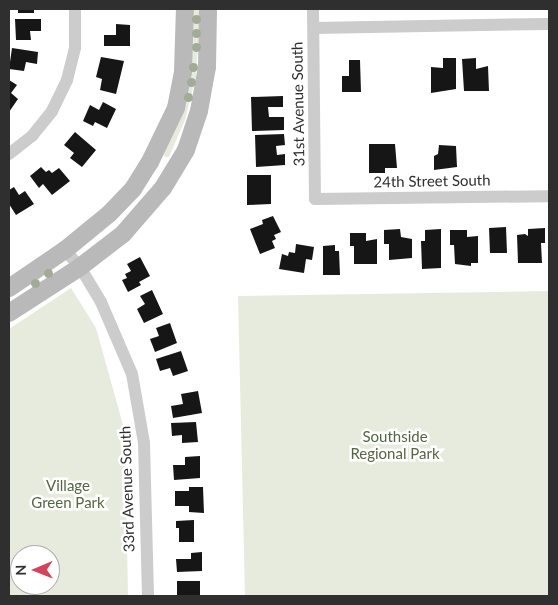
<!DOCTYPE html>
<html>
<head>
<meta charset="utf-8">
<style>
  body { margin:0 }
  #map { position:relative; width:558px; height:605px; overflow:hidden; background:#fff; font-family:Lato,sans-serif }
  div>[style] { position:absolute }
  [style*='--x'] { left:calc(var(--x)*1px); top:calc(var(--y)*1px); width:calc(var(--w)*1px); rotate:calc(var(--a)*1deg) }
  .green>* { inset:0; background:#e6ebde }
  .building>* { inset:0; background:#161616 }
  .street>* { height:12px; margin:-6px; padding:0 6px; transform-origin:6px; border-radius:6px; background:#ccc }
  .secondary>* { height:18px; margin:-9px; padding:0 9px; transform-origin:9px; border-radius:9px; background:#b9b9b9 }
  .trees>* { width:9px; height:9px; margin:-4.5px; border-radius:50%; background:#a2ab96 }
  span { translate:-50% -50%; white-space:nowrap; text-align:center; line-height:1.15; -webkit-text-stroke:5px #fff; paint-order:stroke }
  .street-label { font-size:15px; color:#2f2f2f }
  .park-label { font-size:15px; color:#566641 }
  .frame { position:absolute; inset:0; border:10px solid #2f2f2f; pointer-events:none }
  .north { position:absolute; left:10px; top:545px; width:50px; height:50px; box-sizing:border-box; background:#fff; border:1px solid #acacac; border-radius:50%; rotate:269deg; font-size:14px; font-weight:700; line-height:20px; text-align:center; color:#2f2f2f }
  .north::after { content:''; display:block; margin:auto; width:18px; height:22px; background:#d4435b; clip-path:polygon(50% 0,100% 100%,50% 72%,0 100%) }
</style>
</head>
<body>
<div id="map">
  <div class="green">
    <i style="clip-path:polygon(191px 9px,199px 9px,200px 17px,196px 77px,185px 120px,169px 157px,165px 157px,163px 153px)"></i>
    <i style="clip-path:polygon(evenodd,71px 288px,96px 328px,125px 432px,128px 596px,9px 596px,9px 329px,71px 288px,20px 555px,50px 555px,50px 585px,20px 585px,20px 555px)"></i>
    <i style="clip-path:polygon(549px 291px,549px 596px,245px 596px,238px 296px)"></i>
  </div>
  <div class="building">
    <i style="clip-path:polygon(18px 9px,34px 9px,34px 13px,18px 13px)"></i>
    <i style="clip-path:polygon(15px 19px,41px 19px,41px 31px,30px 31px,31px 40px,16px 40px)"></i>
    <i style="clip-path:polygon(116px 24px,130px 25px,130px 46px,104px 46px,104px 35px,116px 35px)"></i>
    <i style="clip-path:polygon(12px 48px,38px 52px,37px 64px,26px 62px,24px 71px,9px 69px)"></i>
    <i style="clip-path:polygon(101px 57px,124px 61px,116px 94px,100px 90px,102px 79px,96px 77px)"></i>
    <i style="clip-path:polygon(443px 58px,456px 58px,456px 89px,431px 93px,431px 67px,443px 68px)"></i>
    <i style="clip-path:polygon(476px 58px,476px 69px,488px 66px,489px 91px,464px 91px,462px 59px)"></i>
    <i style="clip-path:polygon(349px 60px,360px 60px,361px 92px,342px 92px,342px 76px,349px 76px)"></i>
    <i style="clip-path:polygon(9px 80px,17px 85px,11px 93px,18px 99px,9px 112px)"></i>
    <i style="clip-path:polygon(283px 96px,283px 107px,268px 107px,269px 117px,284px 117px,284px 130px,252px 131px,251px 97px)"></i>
    <i style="clip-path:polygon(103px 102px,116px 109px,107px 128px,95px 122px,93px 126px,83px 121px,90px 105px,99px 110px)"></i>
    <i style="clip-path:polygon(75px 132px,96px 150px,82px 167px,70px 158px,74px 153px,64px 145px)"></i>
    <i style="clip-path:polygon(284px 134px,285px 145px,276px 146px,277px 155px,285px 154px,285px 165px,256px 167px,255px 135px)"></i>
    <i style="clip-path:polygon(369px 144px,395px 144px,397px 168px,385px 168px,385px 173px,369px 173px)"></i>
    <i style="clip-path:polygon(439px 145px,456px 146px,457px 167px,434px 170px,434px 156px,438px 154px)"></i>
    <i style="clip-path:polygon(41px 167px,46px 172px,49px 170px,52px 173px,59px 168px,70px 181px,52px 195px,43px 184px,39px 188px,30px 176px)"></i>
    <i style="clip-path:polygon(247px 175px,271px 175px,271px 204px,247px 205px)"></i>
    <i style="clip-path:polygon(14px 187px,19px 195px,25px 191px,34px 204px,16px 215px,9px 204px,9px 190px)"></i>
    <i style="clip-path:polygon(273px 216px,281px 232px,274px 235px,276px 239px,272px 241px,275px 248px,260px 254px,250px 229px,263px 224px,262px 220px)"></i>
    <i style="clip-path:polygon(506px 227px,507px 253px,490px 253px,489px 228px)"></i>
    <i style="clip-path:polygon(545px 228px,545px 243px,541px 243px,542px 263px,518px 263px,517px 235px,525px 234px,528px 236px,528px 229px)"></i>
    <i style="clip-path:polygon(400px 229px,401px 237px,412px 239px,412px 258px,389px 260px,389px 244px,384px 244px,384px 230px)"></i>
    <i style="clip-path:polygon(441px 229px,441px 268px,422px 269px,421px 241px,425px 241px,425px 230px)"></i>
    <i style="clip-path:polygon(450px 230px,467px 230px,467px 237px,478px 236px,478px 263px,471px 263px,471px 266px,455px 264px,454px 245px,450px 245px)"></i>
    <i style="clip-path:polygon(350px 233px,366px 233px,366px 241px,377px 239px,377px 264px,354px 264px,354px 246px,350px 246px)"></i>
    <i style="clip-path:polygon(296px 244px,314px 247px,312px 260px,306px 259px,304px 273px,279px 269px,282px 254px,288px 256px,289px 252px,295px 253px)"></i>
    <i style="clip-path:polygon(335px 245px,335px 251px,339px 251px,340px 275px,323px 275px,323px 246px)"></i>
    <i style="clip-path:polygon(140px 257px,150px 276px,139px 282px,141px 285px,128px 292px,122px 280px,127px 278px,125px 274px,131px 271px,127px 264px)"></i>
    <i style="clip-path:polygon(152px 290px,163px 314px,144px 323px,137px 309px,145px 304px,140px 296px)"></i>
    <i style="clip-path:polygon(170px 323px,177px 343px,155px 352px,150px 339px,159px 336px,156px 328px)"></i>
    <i style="clip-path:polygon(181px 351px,188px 371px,173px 376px,170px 368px,160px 371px,156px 359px)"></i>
    <i style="clip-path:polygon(198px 391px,202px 413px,173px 418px,171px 406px,183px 404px,181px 394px)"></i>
    <i style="clip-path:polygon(196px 422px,198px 442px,182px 443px,182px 435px,172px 436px,171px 423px)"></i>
    <i style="clip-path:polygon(200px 456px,200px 478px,174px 480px,173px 465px,185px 465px,185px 457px)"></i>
    <i style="clip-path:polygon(189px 487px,203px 487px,204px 513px,189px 512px,189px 506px,175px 506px,175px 491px,189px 491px)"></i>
    <i style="clip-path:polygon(194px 520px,194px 542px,179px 542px,179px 528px,176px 528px,176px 521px)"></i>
    <i style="clip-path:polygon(202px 552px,202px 571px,177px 572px,176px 559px,191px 559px,191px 553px)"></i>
    <i style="clip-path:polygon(177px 581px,200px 581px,200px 596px,177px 596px)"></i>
  </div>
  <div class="street">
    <i style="--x:313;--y:9;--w:190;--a:89.4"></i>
    <i style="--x:315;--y:199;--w:234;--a:-0.7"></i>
    <i style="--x:314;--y:28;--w:235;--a:-1"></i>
    <i style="--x:9;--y:154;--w:29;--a:-38"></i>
    <i style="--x:32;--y:136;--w:32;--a:-51"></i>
    <i style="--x:52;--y:111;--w:34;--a:-64"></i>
    <i style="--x:67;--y:80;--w:33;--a:-76"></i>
    <i style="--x:75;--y:48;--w:39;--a:-90"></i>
    <i style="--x:65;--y:250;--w:23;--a:49"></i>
    <i style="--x:80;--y:267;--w:41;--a:59"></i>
    <i style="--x:101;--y:302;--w:78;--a:66.7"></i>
    <i style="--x:132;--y:374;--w:70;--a:80.1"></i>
    <i style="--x:144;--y:443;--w:153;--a:88.5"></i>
  </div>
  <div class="secondary">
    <i style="--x:9;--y:288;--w:68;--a:-34.2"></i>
    <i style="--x:65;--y:250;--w:57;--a:-39.3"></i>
    <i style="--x:109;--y:214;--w:35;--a:-46"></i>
    <i style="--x:133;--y:189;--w:32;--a:-58"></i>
    <i style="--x:150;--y:162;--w:60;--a:-64.3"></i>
    <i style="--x:176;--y:108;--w:38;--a:-79"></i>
    <i style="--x:183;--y:71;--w:62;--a:-88.2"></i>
    <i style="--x:9;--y:313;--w:85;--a:-32.9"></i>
    <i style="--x:80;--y:267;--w:54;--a:-37.5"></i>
    <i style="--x:123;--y:234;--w:61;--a:-49"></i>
    <i style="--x:163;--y:188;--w:44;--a:-58.8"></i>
    <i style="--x:186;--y:150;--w:41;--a:-71.6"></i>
    <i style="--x:199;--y:111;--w:45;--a:-79.7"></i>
    <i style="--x:207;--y:67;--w:58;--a:-89"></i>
  </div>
  <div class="trees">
    <i style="left:196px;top:19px"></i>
    <i style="left:196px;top:33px"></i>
    <i style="left:196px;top:47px"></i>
    <i style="left:193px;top:67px"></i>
    <i style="left:191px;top:82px"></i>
    <i style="left:188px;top:97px"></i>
    <i style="left:48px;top:273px"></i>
    <i style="left:35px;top:283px"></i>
  </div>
  <div class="street-label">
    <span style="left:298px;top:104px;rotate:-91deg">31st Avenue South</span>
    <span style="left:432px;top:181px;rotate:-1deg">24th Street South</span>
    <span style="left:127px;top:489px;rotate:-92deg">33rd Avenue South</span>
  </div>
  <div class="park-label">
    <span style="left:395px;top:445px">Southside<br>Regional Park</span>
    <span style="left:68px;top:494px">Village<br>Green Park</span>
  </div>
  <div class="frame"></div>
  <div class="north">N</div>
</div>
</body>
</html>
